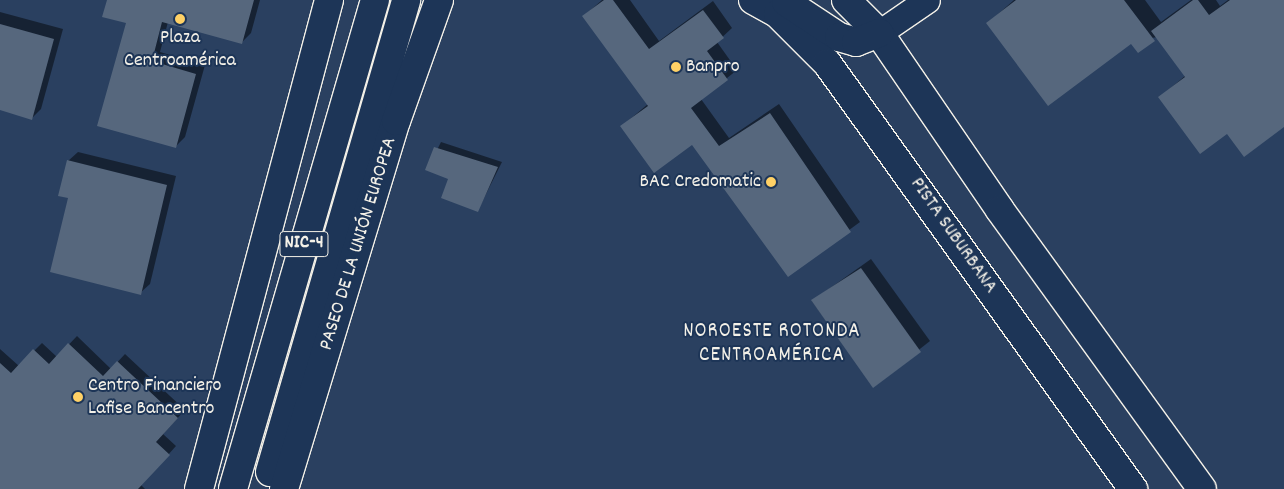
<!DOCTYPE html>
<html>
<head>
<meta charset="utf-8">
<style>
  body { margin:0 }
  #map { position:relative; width:1284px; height:489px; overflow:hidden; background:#2a4060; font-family:Dekko,sans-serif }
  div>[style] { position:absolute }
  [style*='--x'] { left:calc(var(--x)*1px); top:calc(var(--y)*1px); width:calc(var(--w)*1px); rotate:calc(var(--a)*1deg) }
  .shadow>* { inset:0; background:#0007 }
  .building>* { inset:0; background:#56677d }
  .roads { filter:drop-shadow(1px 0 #f4f1e8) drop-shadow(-1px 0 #f4f1e8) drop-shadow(0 1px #f4f1e8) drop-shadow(0 -1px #f4f1e8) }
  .street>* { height:25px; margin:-12.5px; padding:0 12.5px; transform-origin:12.5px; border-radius:12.5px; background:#1d3557 }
  .primary>* { height:28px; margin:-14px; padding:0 14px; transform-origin:14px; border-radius:14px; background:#1d3557 }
  .highway>* { height:28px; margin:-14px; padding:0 14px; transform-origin:14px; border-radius:14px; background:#1d3557 }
  .dots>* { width:14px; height:14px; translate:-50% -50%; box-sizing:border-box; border:2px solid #1d3557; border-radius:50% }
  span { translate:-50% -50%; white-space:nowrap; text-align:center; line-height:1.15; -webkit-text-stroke:4px #1d3557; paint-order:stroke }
  .shield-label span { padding:1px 4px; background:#1d3557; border:1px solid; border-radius:4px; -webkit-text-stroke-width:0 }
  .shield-label { font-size:19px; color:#f4f1e8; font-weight:700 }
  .poi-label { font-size:20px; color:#f4f1e8 }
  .left { translate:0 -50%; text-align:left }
  .right { translate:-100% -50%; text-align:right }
  .street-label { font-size:20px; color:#f4f1e8 }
  .neighbourhood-label { font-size:21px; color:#f4f1e8; letter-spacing:1px }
</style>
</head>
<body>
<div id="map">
  <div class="shadow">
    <i style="clip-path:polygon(108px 0,260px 0,251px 33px,242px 42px,168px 22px,160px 52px,205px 65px,185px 137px,176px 146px,127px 22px)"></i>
    <i style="clip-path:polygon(602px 0,630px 0,659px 41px,713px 1px,732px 28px,717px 42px,737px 70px,701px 99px,729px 138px,779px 104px,860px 222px,788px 275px,692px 143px,622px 126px,648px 104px,584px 16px)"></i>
    <i style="clip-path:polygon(1014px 0,1145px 0,1161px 22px,1191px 0,1216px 0,1220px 6px,1228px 0,1284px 0,1284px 126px,1227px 132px,1160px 97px,1185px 76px,1157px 37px,1131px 42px,988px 23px)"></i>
    <i style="clip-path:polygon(0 12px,63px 29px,41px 109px,32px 118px,0 109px)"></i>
    <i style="clip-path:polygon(441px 142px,502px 162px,478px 210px,450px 178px,427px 170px)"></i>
    <i style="clip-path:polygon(78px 152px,176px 176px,150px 284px,140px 293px,69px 197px,68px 161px)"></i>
    <i style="clip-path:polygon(871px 259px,930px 341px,873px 386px,812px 301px)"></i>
    <i style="clip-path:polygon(77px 336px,111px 369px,125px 354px,185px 410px,163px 434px,176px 446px,141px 485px,145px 489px,0 489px,0 349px,19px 366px,42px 343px,57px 357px)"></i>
  </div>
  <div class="building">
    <i style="clip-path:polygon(107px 0,254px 0,242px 44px,162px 22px,152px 61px,196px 74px,176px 148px,97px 126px,126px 23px,102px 17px)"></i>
    <i style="clip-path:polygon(604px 0,613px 0,649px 49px,703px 10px,724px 38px,707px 51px,728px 80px,691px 108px,719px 146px,770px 113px,851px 232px,788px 277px,692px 145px,654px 173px,620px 126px,648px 106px,582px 16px)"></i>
    <i style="clip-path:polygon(1016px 0,1124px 0,1155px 41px,1138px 53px,1131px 44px,1048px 106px,986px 23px)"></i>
    <i style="clip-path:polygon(1193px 0,1198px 0,1209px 15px,1230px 0,1284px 0,1284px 127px,1244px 157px,1227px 134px,1200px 154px,1158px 97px,1185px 77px,1151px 31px)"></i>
    <i style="clip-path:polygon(0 24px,54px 39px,32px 120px,0 110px)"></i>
    <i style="clip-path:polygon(434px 147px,498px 167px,478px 212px,441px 198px,448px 179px,425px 170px)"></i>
    <i style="clip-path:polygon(67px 160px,167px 185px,141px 295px,50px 272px,68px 198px,58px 196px)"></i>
    <i style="clip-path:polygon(861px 268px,921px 352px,873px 388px,811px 300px)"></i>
    <i style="clip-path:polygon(68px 343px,103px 376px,117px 361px,178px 418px,156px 442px,170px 455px,138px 489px,0 489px,0 363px,11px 373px,33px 349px,49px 364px)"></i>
  </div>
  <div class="roads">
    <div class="street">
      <i style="--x:879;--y:33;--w:58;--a:-34.5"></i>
    </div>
    <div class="primary">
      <i style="--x:753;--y:0;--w:29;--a:29"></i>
      <i style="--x:778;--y:14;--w:69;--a:45"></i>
      <i style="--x:827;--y:63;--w:525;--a:54.31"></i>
      <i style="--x:846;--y:0;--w:47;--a:45"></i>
      <i style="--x:879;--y:33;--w:214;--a:55.6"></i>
      <i style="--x:1000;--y:210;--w:344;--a:54.1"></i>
      <i style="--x:786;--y:2;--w:64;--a:33.4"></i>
      <i style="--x:839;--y:37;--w:18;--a:16"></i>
      <i style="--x:856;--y:42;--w:25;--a:-21"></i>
    </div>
    <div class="highway">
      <i style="--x:270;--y:472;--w:491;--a:-73.9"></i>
      <i style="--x:199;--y:489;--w:506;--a:-75.11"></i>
      <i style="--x:233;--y:489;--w:509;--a:-73.81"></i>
      <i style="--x:284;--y:489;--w:385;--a:-73.1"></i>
      <i style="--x:396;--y:121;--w:128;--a:-70.4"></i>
    </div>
  </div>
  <div class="dots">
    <i style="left:180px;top:19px;background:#ffd166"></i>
    <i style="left:676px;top:67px;background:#ffd166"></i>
    <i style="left:771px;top:182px;background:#ffd166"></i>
    <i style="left:78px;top:397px;background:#ffd166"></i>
  </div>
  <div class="shield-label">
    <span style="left:304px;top:244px">NIC-4</span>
  </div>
  <div class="poi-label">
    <span style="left:180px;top:50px">Plaza<br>Centroamérica</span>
    <span class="left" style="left:686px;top:67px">Banpro</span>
    <span class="right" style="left:761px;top:182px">BAC Credomatic</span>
    <span class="left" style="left:88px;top:398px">Centro Financiero<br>Lafise Bancentro</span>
  </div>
  <div class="street-label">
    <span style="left:953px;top:236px;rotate:55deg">PISTA SUBURBANA</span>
    <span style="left:359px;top:244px;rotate:-73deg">PASEO DE LA UNIÓN EUROPEA</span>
  </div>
  <div class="neighbourhood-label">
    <span style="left:772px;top:344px">NOROESTE ROTONDA<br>CENTROAMÉRICA</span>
  </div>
</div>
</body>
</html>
